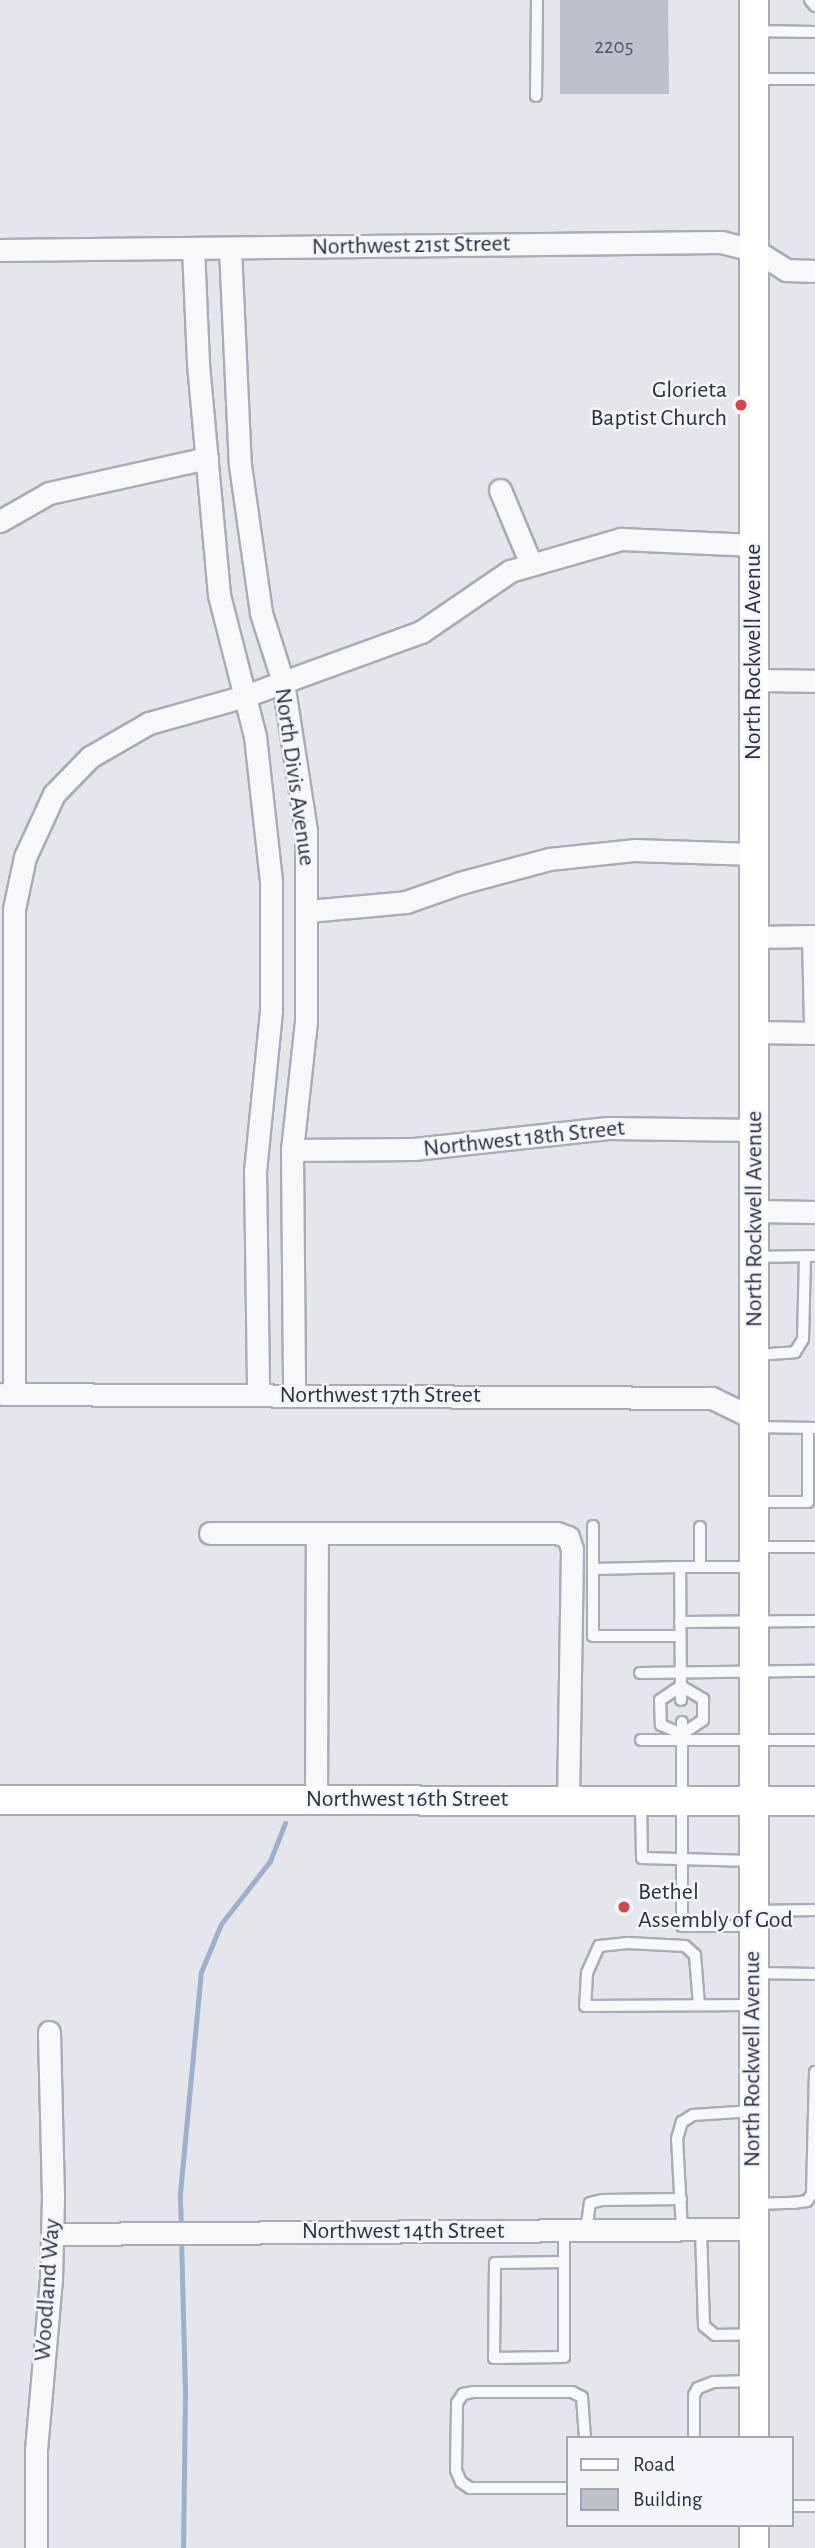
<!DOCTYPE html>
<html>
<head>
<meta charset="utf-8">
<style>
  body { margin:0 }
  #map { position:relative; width:815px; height:2548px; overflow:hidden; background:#e4e6ec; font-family:"Alegreya Sans",sans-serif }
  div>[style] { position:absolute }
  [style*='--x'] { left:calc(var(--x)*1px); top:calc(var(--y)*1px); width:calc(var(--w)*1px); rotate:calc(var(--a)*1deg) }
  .stream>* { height:5px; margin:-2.5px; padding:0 2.5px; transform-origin:2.5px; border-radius:2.5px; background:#9eb0cd }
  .building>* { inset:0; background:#bec1cc }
  .roads { filter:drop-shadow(2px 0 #a8acb7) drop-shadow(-2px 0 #a8acb7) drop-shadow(0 2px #a8acb7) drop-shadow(0 -2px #a8acb7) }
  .lane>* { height:10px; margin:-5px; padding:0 5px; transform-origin:5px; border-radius:5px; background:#f7f8fa }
  .street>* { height:21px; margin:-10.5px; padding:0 10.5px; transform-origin:10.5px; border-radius:10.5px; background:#f7f8fa }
  .secondary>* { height:28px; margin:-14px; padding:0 14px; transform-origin:14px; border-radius:14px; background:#fff }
  .dots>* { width:19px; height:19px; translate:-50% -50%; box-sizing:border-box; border:4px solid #f4f5f9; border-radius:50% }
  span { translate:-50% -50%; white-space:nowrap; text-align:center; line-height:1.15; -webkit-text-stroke:5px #f4f5f9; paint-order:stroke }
  .number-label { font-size:21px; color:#4f5567 }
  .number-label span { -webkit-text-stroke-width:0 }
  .street-label { font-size:24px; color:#2a3145 }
  .poi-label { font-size:24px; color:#2a3145 }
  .right { translate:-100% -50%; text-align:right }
  .left { translate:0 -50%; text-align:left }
  .legend { position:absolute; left:566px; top:2436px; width:228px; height:91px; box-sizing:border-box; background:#f4f5f9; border:2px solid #a3a7b1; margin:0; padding:9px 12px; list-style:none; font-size:21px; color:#2a3145 }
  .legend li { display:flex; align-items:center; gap:14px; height:35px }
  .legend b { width:35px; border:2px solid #a3a7b1 }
</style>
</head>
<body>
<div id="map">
  <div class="stream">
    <i style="--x:181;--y:2229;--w:36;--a:-92"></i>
    <i style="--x:180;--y:2193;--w:222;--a:-84.6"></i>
    <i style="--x:201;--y:1972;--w:52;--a:-67.4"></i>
    <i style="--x:221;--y:1924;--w:80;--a:-52.1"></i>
    <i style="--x:270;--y:1861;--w:41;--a:-68.5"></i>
    <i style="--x:181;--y:2238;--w:153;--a:88.5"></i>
    <i style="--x:185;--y:2391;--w:157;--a:90.7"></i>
  </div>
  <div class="building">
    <i style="clip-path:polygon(560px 0,668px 0,669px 94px,560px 94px)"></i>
  </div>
  <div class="roads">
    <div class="lane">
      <i style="--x:810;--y:0;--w:8;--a:50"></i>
      <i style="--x:755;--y:31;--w:60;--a:1"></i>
      <i style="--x:754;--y:79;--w:61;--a:0"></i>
      <i style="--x:536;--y:96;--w:96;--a:-89.4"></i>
      <i style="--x:755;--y:1257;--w:60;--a:-1"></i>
      <i style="--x:756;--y:1355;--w:39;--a:-4"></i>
      <i style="--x:795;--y:1352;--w:15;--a:-58"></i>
      <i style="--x:803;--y:1339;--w:83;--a:-88.6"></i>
      <i style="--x:755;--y:1427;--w:60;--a:1"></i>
      <i style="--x:755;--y:1502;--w:53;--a:0"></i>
      <i style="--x:808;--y:1502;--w:74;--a:-90"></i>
      <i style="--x:593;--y:1526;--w:110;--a:90"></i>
      <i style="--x:593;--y:1636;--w:87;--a:0"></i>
      <i style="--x:700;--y:1527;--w:40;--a:90"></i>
      <i style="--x:755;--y:1547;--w:60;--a:0"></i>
      <i style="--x:593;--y:1569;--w:87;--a:-1.3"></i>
      <i style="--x:680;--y:1622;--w:135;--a:-0.4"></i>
      <i style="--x:640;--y:1673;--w:175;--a:-0.7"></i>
      <i style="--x:681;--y:1686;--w:25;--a:146"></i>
      <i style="--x:660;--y:1700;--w:25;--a:88"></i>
      <i style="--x:661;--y:1725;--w:23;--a:23"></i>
      <i style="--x:681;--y:1686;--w:26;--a:31"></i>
      <i style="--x:703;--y:1699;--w:21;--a:90"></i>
      <i style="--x:703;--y:1720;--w:25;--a:146"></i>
      <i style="--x:681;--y:1700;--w:133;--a:-90.4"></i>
      <i style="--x:680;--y:1567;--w:74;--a:0"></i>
      <i style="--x:682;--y:1722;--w:204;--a:90"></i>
      <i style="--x:682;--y:1926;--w:70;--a:0"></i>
      <i style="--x:641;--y:1740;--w:174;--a:0"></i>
      <i style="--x:641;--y:1804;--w:54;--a:88.9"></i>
      <i style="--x:642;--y:1858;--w:110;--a:1.6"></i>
      <i style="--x:755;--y:1911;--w:60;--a:-1"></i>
      <i style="--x:755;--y:1973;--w:60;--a:1"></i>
      <i style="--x:699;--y:2005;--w:50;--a:-94.6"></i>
      <i style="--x:695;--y:1955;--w:13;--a:-138"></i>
      <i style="--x:685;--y:1946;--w:57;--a:-177"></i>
      <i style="--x:628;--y:1943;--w:29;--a:174"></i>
      <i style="--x:599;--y:1946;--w:30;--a:114"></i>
      <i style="--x:587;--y:1973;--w:33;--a:93"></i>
      <i style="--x:585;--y:2006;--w:168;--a:-0.3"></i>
      <i style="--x:755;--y:2204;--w:38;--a:-2"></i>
      <i style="--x:793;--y:2203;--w:14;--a:-8"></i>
      <i style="--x:807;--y:2201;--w:9;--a:-54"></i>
      <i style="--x:812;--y:2194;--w:122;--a:-88.6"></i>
      <i style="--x:682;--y:2230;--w:91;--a:-93.1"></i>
      <i style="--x:677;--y:2139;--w:18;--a:-74"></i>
      <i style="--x:682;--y:2122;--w:13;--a:-32"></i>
      <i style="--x:693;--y:2115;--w:60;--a:-3.8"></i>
      <i style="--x:701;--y:2230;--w:96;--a:88.2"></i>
      <i style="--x:704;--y:2326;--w:14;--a:39"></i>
      <i style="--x:715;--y:2335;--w:39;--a:-1"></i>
      <i style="--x:586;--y:2231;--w:28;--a:-82"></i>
      <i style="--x:590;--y:2203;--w:12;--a:-14"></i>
      <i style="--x:602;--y:2200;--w:79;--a:-0.7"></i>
      <i style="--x:564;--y:2262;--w:69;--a:179.2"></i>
      <i style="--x:495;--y:2263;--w:95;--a:90.6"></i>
      <i style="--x:494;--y:2358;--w:70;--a:-0.8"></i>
      <i style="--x:564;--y:2357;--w:126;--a:-90"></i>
      <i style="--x:694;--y:2438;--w:43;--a:-90"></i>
      <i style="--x:694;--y:2395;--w:8;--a:-60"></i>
      <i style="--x:698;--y:2388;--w:17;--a:-21"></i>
      <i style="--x:714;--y:2382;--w:40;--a:-1.4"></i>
      <i style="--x:568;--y:2488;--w:98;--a:180"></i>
      <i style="--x:470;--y:2488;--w:11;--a:-146"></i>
      <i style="--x:461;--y:2482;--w:13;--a:-113"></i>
      <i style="--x:456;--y:2470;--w:67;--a:-89.1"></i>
      <i style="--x:457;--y:2403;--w:11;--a:-56"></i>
      <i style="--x:463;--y:2394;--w:10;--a:-11"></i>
      <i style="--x:473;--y:2392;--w:99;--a:0"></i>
      <i style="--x:572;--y:2392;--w:11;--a:27"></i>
      <i style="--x:582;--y:2397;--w:41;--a:85.8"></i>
      <i style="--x:792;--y:2506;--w:23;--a:0"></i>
    </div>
    <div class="street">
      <i style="--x:193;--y:248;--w:116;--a:87.5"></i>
      <i style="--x:198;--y:364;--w:232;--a:84.8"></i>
      <i style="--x:219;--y:595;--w:146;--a:75.7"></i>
      <i style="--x:255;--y:736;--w:147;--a:83.7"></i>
      <i style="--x:271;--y:882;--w:129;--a:90"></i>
      <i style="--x:271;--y:1011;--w:160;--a:95.7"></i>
      <i style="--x:255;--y:1170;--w:225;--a:89.2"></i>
      <i style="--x:230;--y:248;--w:217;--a:87.4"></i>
      <i style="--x:240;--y:465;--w:149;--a:81.9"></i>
      <i style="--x:261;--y:613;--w:72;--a:72.3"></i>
      <i style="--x:283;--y:682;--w:150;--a:81.2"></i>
      <i style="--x:306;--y:830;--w:191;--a:90"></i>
      <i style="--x:306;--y:1021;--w:130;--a:96.2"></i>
      <i style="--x:292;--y:1150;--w:245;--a:89.5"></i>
      <i style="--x:0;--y:250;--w:721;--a:-0.64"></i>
      <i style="--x:721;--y:242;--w:36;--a:14"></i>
      <i style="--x:756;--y:251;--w:36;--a:32"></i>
      <i style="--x:786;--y:270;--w:29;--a:2"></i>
      <i style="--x:500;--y:490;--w:80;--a:67.3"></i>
      <i style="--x:0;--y:521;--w:56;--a:-29.7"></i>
      <i style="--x:49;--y:493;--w:162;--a:-12.5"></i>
      <i style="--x:754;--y:680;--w:61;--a:0.9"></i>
      <i style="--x:308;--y:911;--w:98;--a:-5.2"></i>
      <i style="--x:406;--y:902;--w:57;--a:-19.4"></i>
      <i style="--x:460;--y:883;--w:92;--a:-15.1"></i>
      <i style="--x:549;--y:859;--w:85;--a:-6"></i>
      <i style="--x:634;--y:850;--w:120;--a:1.9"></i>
      <i style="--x:754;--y:937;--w:59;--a:-1"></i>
      <i style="--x:813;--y:936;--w:86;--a:88.7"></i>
      <i style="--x:755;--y:1032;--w:60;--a:1"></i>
      <i style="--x:292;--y:1150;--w:122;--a:-0.5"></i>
      <i style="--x:414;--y:1149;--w:195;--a:-6.2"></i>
      <i style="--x:608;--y:1128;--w:148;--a:0.8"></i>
      <i style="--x:756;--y:1211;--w:59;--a:1"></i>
      <i style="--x:2;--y:1394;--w:710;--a:0.32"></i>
      <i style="--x:712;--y:1398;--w:48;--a:26"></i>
      <i style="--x:14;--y:1394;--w:485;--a:-90"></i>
      <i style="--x:14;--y:909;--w:53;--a:-78.1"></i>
      <i style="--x:25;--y:857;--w:69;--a:-65.3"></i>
      <i style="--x:54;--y:794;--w:52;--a:-45.8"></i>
      <i style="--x:90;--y:757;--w:68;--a:-30"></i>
      <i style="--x:149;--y:723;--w:100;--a:-15.7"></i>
      <i style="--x:245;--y:696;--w:187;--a:-20"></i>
      <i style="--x:421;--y:632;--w:108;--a:-34.4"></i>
      <i style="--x:510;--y:571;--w:116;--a:-16.1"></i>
      <i style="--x:621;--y:539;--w:133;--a:2.6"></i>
      <i style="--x:210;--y:1533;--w:347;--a:0"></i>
      <i style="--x:557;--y:1533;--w:12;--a:20"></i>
      <i style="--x:568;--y:1537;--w:13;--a:72"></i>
      <i style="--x:572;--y:1549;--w:251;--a:90.9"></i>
      <i style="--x:316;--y:1800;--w:267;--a:-89.8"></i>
      <i style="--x:52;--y:2234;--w:702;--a:-0.41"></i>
      <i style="--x:36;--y:2548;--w:98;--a:-90"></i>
      <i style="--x:36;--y:2450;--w:172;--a:-85"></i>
      <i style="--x:51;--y:2279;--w:82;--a:-88.6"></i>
      <i style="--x:53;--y:2197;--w:165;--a:-91.4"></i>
    </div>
    <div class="secondary">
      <i style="--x:0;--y:1800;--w:815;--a:0.07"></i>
      <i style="--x:754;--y:2438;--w:2438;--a:-90"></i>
      <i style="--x:754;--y:2548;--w:23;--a:-90"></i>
    </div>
  </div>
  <div class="dots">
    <i style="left:741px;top:405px;background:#d4464c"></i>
    <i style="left:624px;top:1907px;background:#d4464c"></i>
  </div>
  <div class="number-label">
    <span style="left:614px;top:47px">2205</span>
  </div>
  <div class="street-label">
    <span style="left:411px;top:246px;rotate:-1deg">Northwest 21st Street</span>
    <span style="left:754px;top:652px;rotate:-90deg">North Rockwell Avenue</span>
    <span style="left:294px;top:777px;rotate:82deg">North Divis Avenue</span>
    <span style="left:524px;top:1139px;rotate:-6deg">Northwest 18th Street</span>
    <span style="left:755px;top:1219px;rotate:-90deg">North Rockwell Avenue</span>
    <span style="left:380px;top:1396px">Northwest 17th Street</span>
    <span style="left:407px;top:1800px">Northwest 16th Street</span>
    <span style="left:753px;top:2059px;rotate:-90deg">North Rockwell Avenue</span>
    <span style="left:403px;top:2232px">Northwest 14th Street</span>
    <span style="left:48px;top:2290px;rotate:-86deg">Woodland Way</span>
  </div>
  <div class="poi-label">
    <span class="right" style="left:727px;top:405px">Glorieta<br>Baptist Church</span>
    <span class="left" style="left:638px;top:1907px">Bethel<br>Assembly of God</span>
  </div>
  <ul class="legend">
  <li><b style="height:9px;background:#fff"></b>Road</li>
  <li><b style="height:19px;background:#bec1cc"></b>Building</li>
  </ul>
</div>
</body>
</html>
